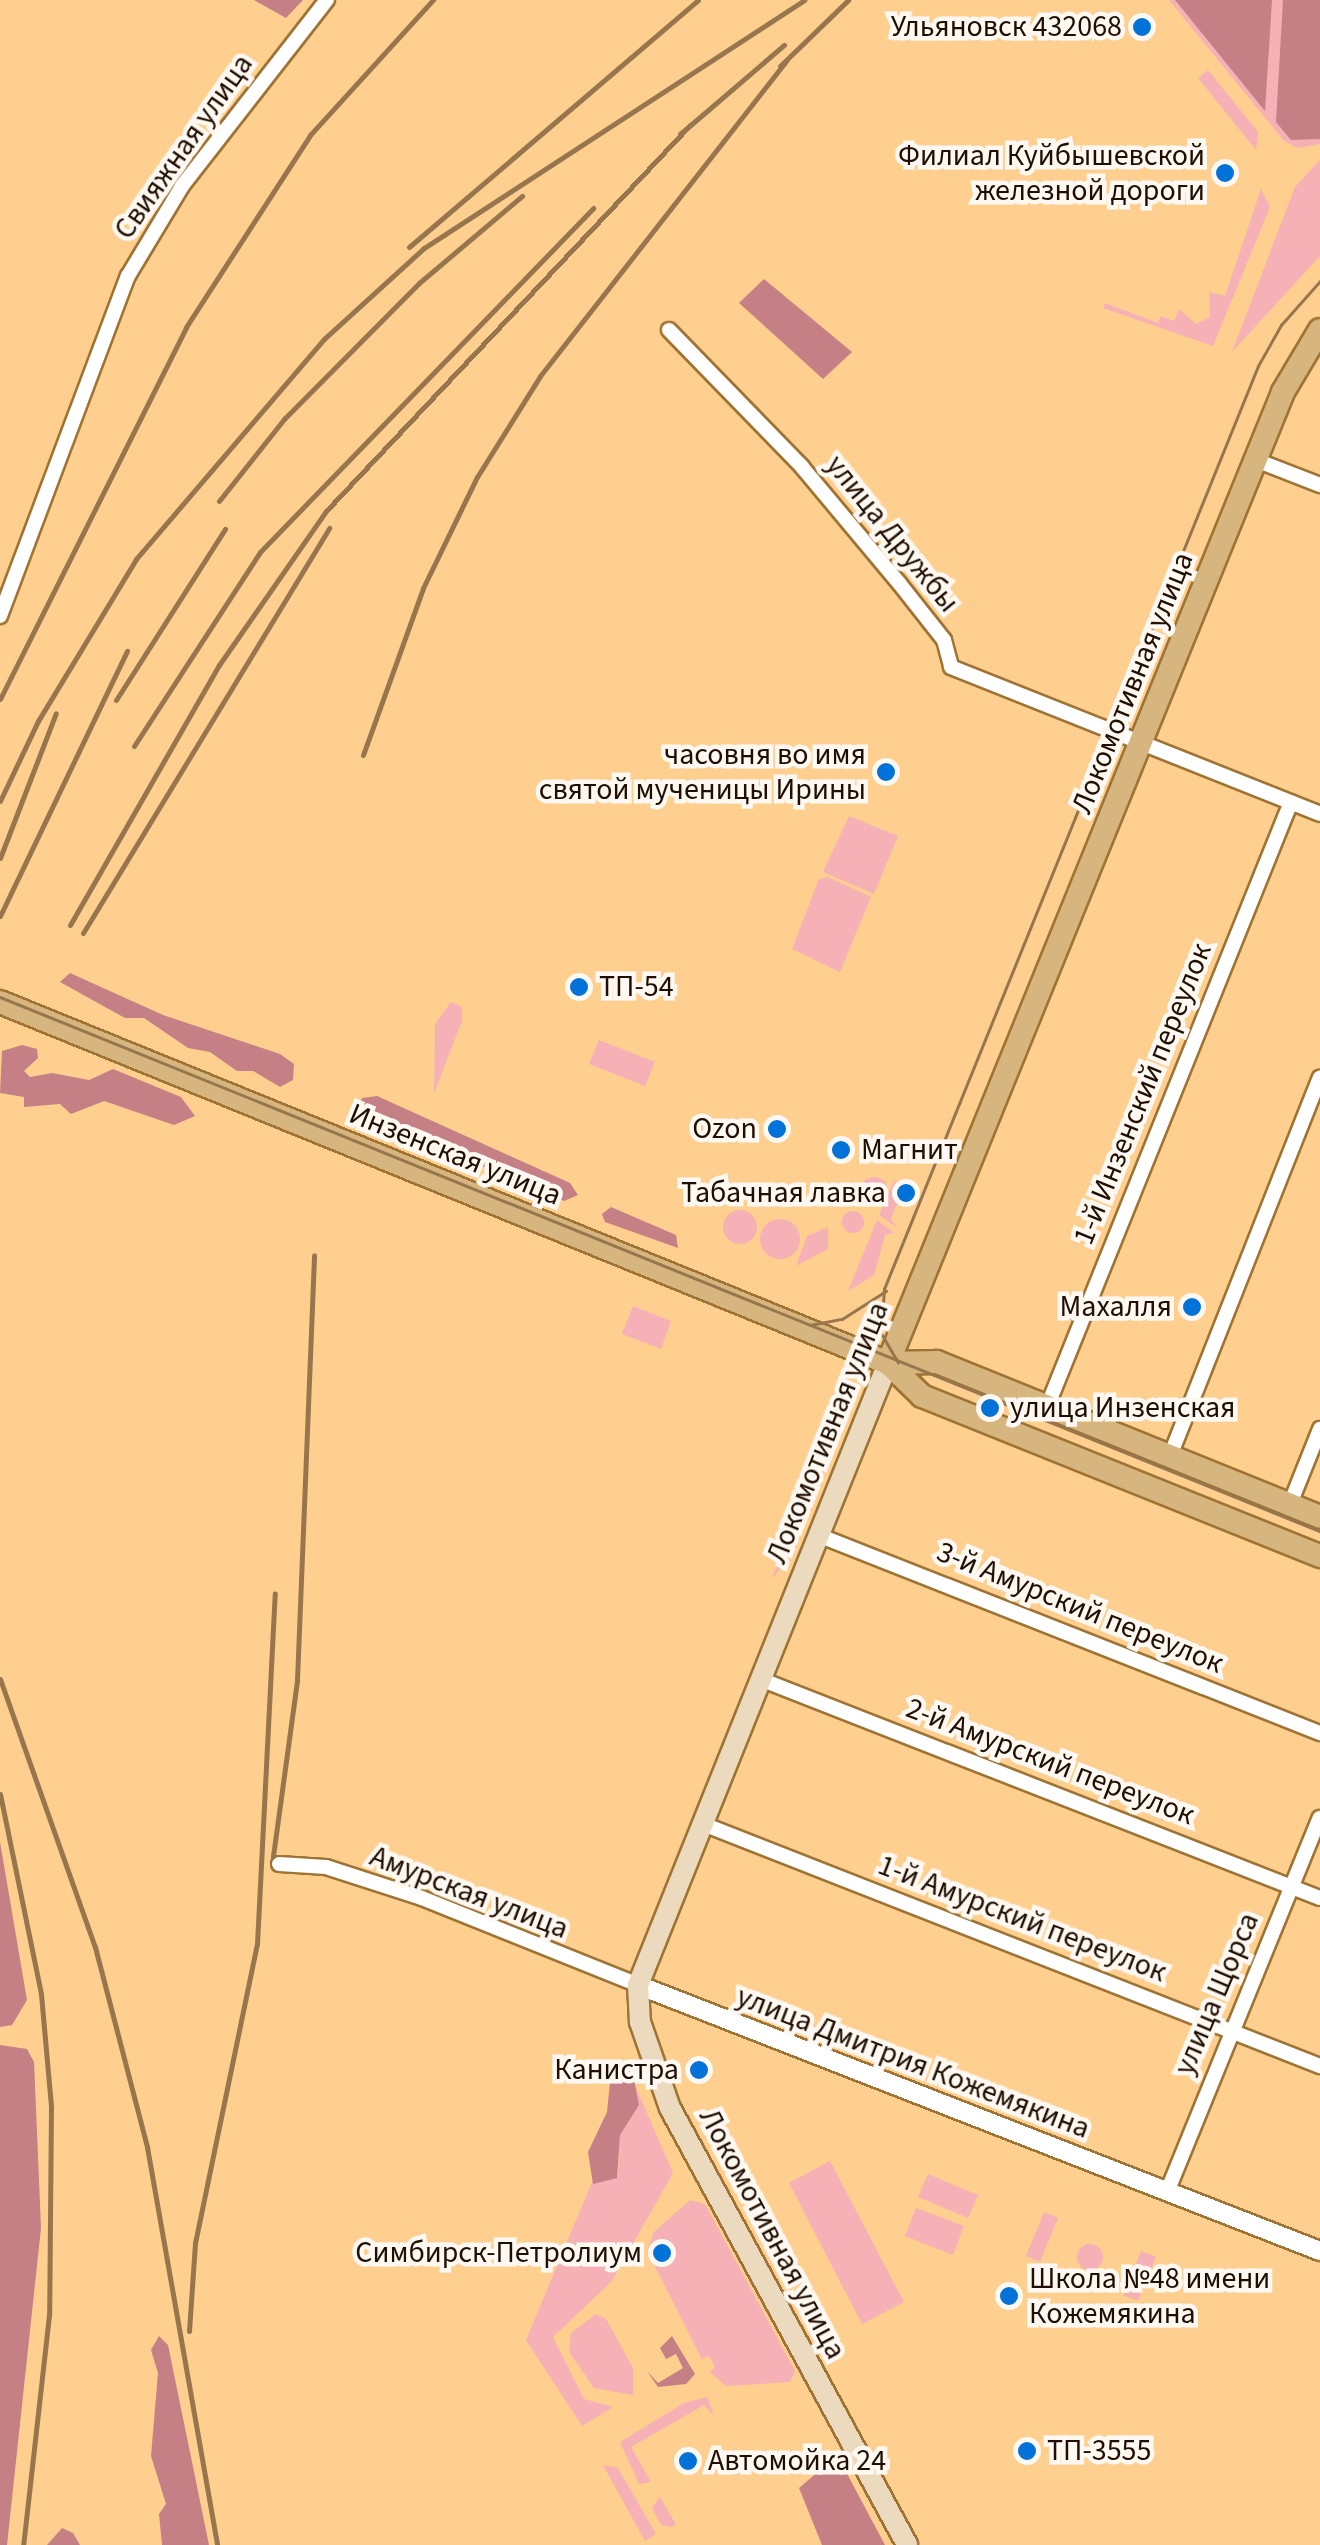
<!DOCTYPE html>
<html>
<head>
<meta charset="utf-8">
<style>
  body { margin:0 }
  #map { position:relative; width:1320px; height:2545px; overflow:hidden; background:#fecf8f; font-family:"Source Sans 3",sans-serif }
  div>[style] { position:absolute }
  [style*='--x'] { left:calc(var(--x)*1px); top:calc(var(--y)*1px); width:calc(var(--w)*1px); rotate:calc(var(--a)*1deg) }
  .green>* { inset:0; background:#f5b1b6 }
  .round { border-radius:50% }
  .forest>* { inset:0; background:#c48085 }
  .roads { filter:drop-shadow(2px 0 #9e7333) drop-shadow(-2px 0 #9e7333) drop-shadow(0 2px #9e7333) drop-shadow(0 -2px #9e7333) }
  .minor>* { height:14px; margin:-7px; padding:0 7px; transform-origin:7px; border-radius:7px; background:#fff }
  .tertiary>* { height:18px; margin:-9px; padding:0 9px; transform-origin:9px; border-radius:9px; background:#fff }
  .secondary>* { height:20px; margin:-10px; padding:0 10px; transform-origin:10px; border-radius:10px; background:#ebdabe }
  .primary>* { height:22px; margin:-11px; padding:0 11px; transform-origin:11px; border-radius:11px; background:#d6b57e }
  .tram>* { height:2.5px; margin:-1.25px; padding:0 1.25px; transform-origin:1.25px; border-radius:1.25px; background:#97764d }
  .rail>* { height:5px; margin:-2.5px; padding:0 2.5px; transform-origin:2.5px; border-radius:2.5px; background:#97764d }
  .dots>* { width:28px; height:28px; translate:-50% -50%; box-sizing:border-box; border:5px solid #fdf8f2; border-radius:50% }
  span { translate:-50% -50%; white-space:nowrap; text-align:center; line-height:1.15; -webkit-text-stroke:9px #fdf8f2; paint-order:stroke }
  .poi-label { font-size:30px; color:#200f00 }
  .right { translate:-100% -50%; text-align:right }
  .left { translate:0 -50%; text-align:left }
  .street-label { font-size:30px; color:#200f00 }
</style>
</head>
<body>
<div id="map">
  <div class="green">
    <i style="clip-path:polygon(1169px 0,1320px 0,1320px 144px,1298px 148px,1284px 141px)"></i>
    <i style="clip-path:polygon(1208px 70px,1258px 132px,1256px 150px,1198px 78px)"></i>
    <i style="clip-path:polygon(1320px 160px,1320px 256px,1232px 352px,1295px 187px)"></i>
    <i style="clip-path:polygon(1261px 189px,1270px 207px,1213px 346px,1103px 308px,1105px 303px,1158px 323px,1161px 316px,1174px 321px,1179px 309px,1196px 324px,1210px 317px,1209px 292px,1225px 296px)"></i>
    <i style="clip-path:polygon(849px 816px,898px 836px,874px 894px,823px 872px)"></i>
    <i style="clip-path:polygon(828px 877px,871px 897px,840px 972px,792px 949px,819px 879px)"></i>
    <i style="clip-path:polygon(451px 1002px,462px 1007px,462px 1021px,434px 1093px,435px 1024px)"></i>
    <i style="clip-path:polygon(599px 1040px,655px 1062px,645px 1086px,589px 1064px)"></i>
    <i class="round" style="left:860px;top:1177px;width:28px;height:28px"></i>
    <i style="clip-path:polygon(894px 1181px,904px 1185px,891px 1219px,897px 1228px,879px 1215px)"></i>
    <i class="round" style="left:723px;top:1210px;width:34px;height:34px"></i>
    <i class="round" style="left:842px;top:1211px;width:22px;height:22px"></i>
    <i class="round" style="left:760px;top:1219px;width:40px;height:40px"></i>
    <i style="clip-path:polygon(877px 1220px,894px 1233px,885px 1235px,874px 1275px,848px 1291px)"></i>
    <i style="clip-path:polygon(828px 1227px,828px 1249px,796px 1266px,807px 1236px)"></i>
    <i style="clip-path:polygon(633px 1306px,671px 1321px,661px 1349px,622px 1334px)"></i>
    <i style="clip-path:polygon(842px 1400px,848px 1400px,846px 1417px,818px 1487px,805px 1491px)"></i>
    <i style="clip-path:polygon(800px 1502px,805px 1519px,792px 1554px,772px 1579px)"></i>
    <i style="clip-path:polygon(634px 2083px,673px 2173px,612px 2281px,553px 2337px,584px 2399px,613px 2407px,582px 2426px,526px 2340px,592px 2182px,618px 2175px,620px 2135px,638px 2101px)"></i>
    <i style="clip-path:polygon(830px 2161px,904px 2302px,862px 2324px,789px 2183px)"></i>
    <i style="clip-path:polygon(928px 2174px,978px 2195px,968px 2218px,918px 2197px)"></i>
    <i style="clip-path:polygon(690px 2200px,705px 2204px,795px 2371px,790px 2382px,726px 2386px,710px 2372px,715px 2367px,709px 2356px,702px 2359px,647px 2251px,654px 2232px)"></i>
    <i style="clip-path:polygon(916px 2208px,964px 2226px,953px 2255px,905px 2236px)"></i>
    <i style="clip-path:polygon(1044px 2212px,1058px 2218px,1040px 2262px,1026px 2256px)"></i>
    <i class="round" style="left:1077px;top:2244px;width:26px;height:26px"></i>
    <i style="clip-path:polygon(1141px 2251px,1156px 2257px,1138px 2301px,1123px 2295px)"></i>
    <i style="clip-path:polygon(596px 2314px,606px 2319px,633px 2368px,633px 2395px,594px 2388px,569px 2352px,571px 2333px)"></i>
    <i style="clip-path:polygon(707px 2397px,714px 2416px,704px 2405px,631px 2447px,651px 2482px,639px 2484px,620px 2442px,684px 2403px)"></i>
    <i style="clip-path:polygon(603px 2465px,618px 2468px,656px 2534px,645px 2541px)"></i>
    <i style="clip-path:polygon(660px 2497px,676px 2525px,671px 2527px,661px 2525px,652px 2508px)"></i>
  </div>
  <div class="forest">
    <i style="clip-path:polygon(254px 0,303px 0,286px 18px)"></i>
    <i style="clip-path:polygon(1175px 0,1272px 0,1265px 111px)"></i>
    <i style="clip-path:polygon(1283px 0,1320px 0,1320px 139px,1291px 140px,1276px 122px)"></i>
    <i style="clip-path:polygon(764px 279px,852px 352px,823px 379px,739px 303px)"></i>
    <i style="clip-path:polygon(70px 973px,163px 1015px,280px 1054px,294px 1064px,293px 1080px,280px 1087px,253px 1071px,237px 1071px,210px 1052px,188px 1048px,144px 1018px,125px 1018px,60px 982px)"></i>
    <i style="clip-path:polygon(22px 1045px,37px 1049px,38px 1058px,24px 1071px,30px 1077px,52px 1073px,89px 1080px,113px 1069px,181px 1097px,195px 1116px,174px 1125px,104px 1101px,71px 1114px,60px 1104px,24px 1107px,24px 1097px,0 1093px,2px 1051px)"></i>
    <i style="clip-path:polygon(377px 1096px,570px 1183px,578px 1195px,564px 1201px,369px 1118px,359px 1107px,362px 1098px)"></i>
    <i style="clip-path:polygon(611px 1207px,676px 1235px,678px 1248px,605px 1222px,602px 1214px)"></i>
    <i style="clip-path:polygon(0 1842px,27px 2000px,12px 2025px,0 2027px)"></i>
    <i style="clip-path:polygon(0 2045px,27px 2049px,34px 2062px,41px 2228px,7px 2545px,0 2545px)"></i>
    <i style="clip-path:polygon(631px 2065px,639px 2105px,620px 2135px,617px 2178px,593px 2184px,588px 2152px,607px 2112px,610px 2082px)"></i>
    <i style="clip-path:polygon(159px 2336px,168px 2345px,209px 2545px,162px 2545px,159px 2514px,166px 2504px,151px 2456px,158px 2373px,151px 2350px)"></i>
    <i style="clip-path:polygon(672px 2336px,695px 2374px,686px 2384px,658px 2387px,647px 2371px,658px 2383px,683px 2368px,676px 2354px,666px 2359px,660px 2348px)"></i>
    <i style="clip-path:polygon(832px 2460px,844px 2468px,885px 2545px,822px 2545px,799px 2488px)"></i>
    <i style="clip-path:polygon(62px 2528px,73px 2533px,80px 2545px,47px 2545px)"></i>
  </div>
  <div class="roads">
    <div class="minor">
      <i style="--x:669;--y:330;--w:191;--a:45.8"></i>
      <i style="--x:802;--y:467;--w:151;--a:50.1"></i>
      <i style="--x:899;--y:583;--w:73;--a:51.7"></i>
      <i style="--x:944;--y:640;--w:28;--a:75"></i>
      <i style="--x:951;--y:667;--w:397;--a:21.7"></i>
      <i style="--x:1256;--y:460;--w:69;--a:21.3"></i>
      <i style="--x:0;--y:616;--w:363;--a:-69.4"></i>
      <i style="--x:128;--y:276;--w:105;--a:-59"></i>
      <i style="--x:182;--y:186;--w:236;--a:-52.1"></i>
      <i style="--x:1047;--y:1407;--w:652;--a:-68.04"></i>
      <i style="--x:1170;--y:1456;--w:407;--a:-68.4"></i>
      <i style="--x:1290;--y:1504;--w:81;--a:-68.2"></i>
      <i style="--x:818;--y:1535;--w:540;--a:21.53"></i>
      <i style="--x:760;--y:1679;--w:601;--a:21.36"></i>
      <i style="--x:703;--y:1824;--w:663;--a:21.42"></i>
      <i style="--x:279;--y:1864;--w:47;--a:3.7"></i>
      <i style="--x:326;--y:1867;--w:101;--a:17.9"></i>
      <i style="--x:422;--y:1898;--w:233;--a:21.9"></i>
      <i style="--x:1167;--y:2192;--w:404;--a:-67.8"></i>
    </div>
    <div class="tertiary">
      <i style="--x:638;--y:1985;--w:732;--a:21.31"></i>
    </div>
    <div class="secondary">
      <i style="--x:888;--y:1363;--w:670;--a:111.9"></i>
      <i style="--x:638;--y:1985;--w:37;--a:87"></i>
      <i style="--x:640;--y:2022;--w:91;--a:70.8"></i>
      <i style="--x:670;--y:2108;--w:497;--a:61.5"></i>
    </div>
    <div class="primary">
      <i style="--x:0;--y:1002;--w:959;--a:22.12"></i>
      <i style="--x:888;--y:1363;--w:47;--a:44.1"></i>
      <i style="--x:922;--y:1396;--w:429;--a:21.9"></i>
      <i style="--x:888;--y:1363;--w:1048;--a:-67.86"></i>
      <i style="--x:1283;--y:392;--w:72;--a:-59.2"></i>
      <i style="--x:888;--y:1363;--w:49;--a:-1.2"></i>
      <i style="--x:937;--y:1362;--w:413;--a:22"></i>
    </div>
  </div>
  <div class="tram">
    <i style="--x:0;--y:997;--w:1424;--a:22.03"></i>
    <i style="--x:810;--y:1325;--w:33;--a:-11"></i>
    <i style="--x:842;--y:1319;--w:52;--a:-32.5"></i>
    <i style="--x:898;--y:1363;--w:34;--a:-120"></i>
    <i style="--x:881;--y:1333;--w:44;--a:-86.1"></i>
    <i style="--x:884;--y:1289;--w:996;--a:-67.94"></i>
    <i style="--x:1258;--y:366;--w:47;--a:-60.7"></i>
    <i style="--x:1281;--y:325;--w:59;--a:-48.4"></i>
  </div>
  <div class="rail">
    <i style="--x:780;--y:66;--w:95;--a:-44.1"></i>
    <i style="--x:680;--y:134;--w:137;--a:-40.6"></i>
    <i style="--x:409;--y:247;--w:380;--a:-40.5"></i>
    <i style="--x:219;--y:501;--w:105;--a:-51.6"></i>
    <i style="--x:284;--y:419;--w:192;--a:-45.2"></i>
    <i style="--x:419;--y:283;--w:135;--a:-40.2"></i>
    <i style="--x:0;--y:699;--w:416;--a:-63.4"></i>
    <i style="--x:186;--y:327;--w:229;--a:-57.1"></i>
    <i style="--x:310;--y:135;--w:183;--a:-47.7"></i>
    <i style="--x:116;--y:700;--w:203;--a:-57.5"></i>
    <i style="--x:134;--y:746;--w:231;--a:-57"></i>
    <i style="--x:260;--y:552;--w:479;--a:-45.9"></i>
    <i style="--x:363;--y:755;--w:177;--a:-70.2"></i>
    <i style="--x:423;--y:588;--w:123;--a:-64.1"></i>
    <i style="--x:477;--y:477;--w:119;--a:-58"></i>
    <i style="--x:540;--y:376;--w:400;--a:-52"></i>
    <i style="--x:0;--y:801;--w:89;--a:-64.6"></i>
    <i style="--x:38;--y:721;--w:189;--a:-58.8"></i>
    <i style="--x:136;--y:559;--w:289;--a:-49.5"></i>
    <i style="--x:324;--y:339;--w:135;--a:-42.3"></i>
    <i style="--x:424;--y:248;--w:454;--a:-33.1"></i>
    <i style="--x:0;--y:858;--w:155;--a:-68.9"></i>
    <i style="--x:0;--y:916;--w:294;--a:-64.4"></i>
    <i style="--x:70;--y:925;--w:300;--a:-60.2"></i>
    <i style="--x:219;--y:665;--w:188;--a:-55.2"></i>
    <i style="--x:326;--y:511;--w:531;--a:-46.68"></i>
    <i style="--x:83;--y:933;--w:474;--a:-58.7"></i>
    <i style="--x:0;--y:1679;--w:284;--a:70.5"></i>
    <i style="--x:95;--y:1947;--w:207;--a:75.4"></i>
    <i style="--x:147;--y:2147;--w:404;--a:80"></i>
    <i style="--x:0;--y:1794;--w:204;--a:78.4"></i>
    <i style="--x:41;--y:1994;--w:112;--a:84.9"></i>
    <i style="--x:51;--y:2106;--w:209;--a:90.5"></i>
    <i style="--x:49;--y:2315;--w:231;--a:96.4"></i>
    <i style="--x:273;--y:1856;--w:178;--a:-82.2"></i>
    <i style="--x:297;--y:1680;--w:425;--a:-87.7"></i>
    <i style="--x:189;--y:2331;--w:88;--a:-86.1"></i>
    <i style="--x:195;--y:2243;--w:305;--a:-78.3"></i>
    <i style="--x:257;--y:1944;--w:351;--a:-87.1"></i>
  </div>
  <div class="dots">
    <i style="left:1142px;top:27px;background:#0271d8"></i>
    <i style="left:1225px;top:173px;background:#0271d8"></i>
    <i style="left:886px;top:772px;background:#0271d8"></i>
    <i style="left:579px;top:987px;background:#0271d8"></i>
    <i style="left:777px;top:1129px;background:#0271d8"></i>
    <i style="left:841px;top:1150px;background:#0271d8"></i>
    <i style="left:906px;top:1193px;background:#0271d8"></i>
    <i style="left:1192px;top:1307px;background:#0271d8"></i>
    <i style="left:990px;top:1408px;background:#0271d8"></i>
    <i style="left:699px;top:2070px;background:#0271d8"></i>
    <i style="left:662px;top:2253px;background:#0271d8"></i>
    <i style="left:1009px;top:2296px;background:#0271d8"></i>
    <i style="left:1027px;top:2451px;background:#0271d8"></i>
    <i style="left:688px;top:2461px;background:#0271d8"></i>
  </div>
  <div class="poi-label">
    <span class="right" style="left:1122px;top:27px">Ульяновск 432068</span>
    <span class="right" style="left:1205px;top:173px">Филиал Куйбышевской<br>железной дороги</span>
    <span class="right" style="left:866px;top:772px">часовня во имя<br>святой мученицы Ирины</span>
    <span class="left" style="left:599px;top:987px">ТП-54</span>
    <span class="right" style="left:757px;top:1129px">Ozon</span>
    <span class="left" style="left:861px;top:1150px">Магнит</span>
    <span class="right" style="left:886px;top:1193px">Табачная лавка</span>
    <span class="right" style="left:1172px;top:1307px">Махалля</span>
    <span class="left" style="left:1010px;top:1408px">улица Инзенская</span>
    <span class="right" style="left:679px;top:2070px">Канистра</span>
    <span class="right" style="left:642px;top:2253px">Симбирск-Петролиум</span>
    <span class="left" style="left:1029px;top:2296px">Школа №48 имени<br>Кожемякина</span>
    <span class="left" style="left:1047px;top:2451px">ТП-3555</span>
    <span class="left" style="left:708px;top:2461px">Автомойка 24</span>
  </div>
  <div class="street-label">
    <span style="left:184px;top:147px;rotate:-55deg">Свияжная улица</span>
    <span style="left:892px;top:534px;rotate:51deg">улица Дружбы</span>
    <span style="left:1133px;top:683px;rotate:-68deg">Локомотивная улица</span>
    <span style="left:1143px;top:1094px;rotate:-68deg">1-й Инзенский переулок</span>
    <span style="left:455px;top:1155px;rotate:22deg">Инзенская улица</span>
    <span style="left:828px;top:1433px;rotate:-68deg">Локомотивная улица</span>
    <span style="left:1080px;top:1608px;rotate:22deg">3-й Амурский переулок</span>
    <span style="left:1050px;top:1762px;rotate:21deg">2-й Амурский переулок</span>
    <span style="left:469px;top:1893px;rotate:21deg">Амурская улица</span>
    <span style="left:1022px;top:1919px;rotate:21deg">1-й Амурский переулок</span>
    <span style="left:1217px;top:1994px;rotate:-67deg">улица Щорса</span>
    <span style="left:913px;top:2063px;rotate:21deg">улица Дмитрия Кожемякина</span>
    <span style="left:772px;top:2234px;rotate:62deg">Локомотивная улица</span>
  </div>
</div>
</body>
</html>
